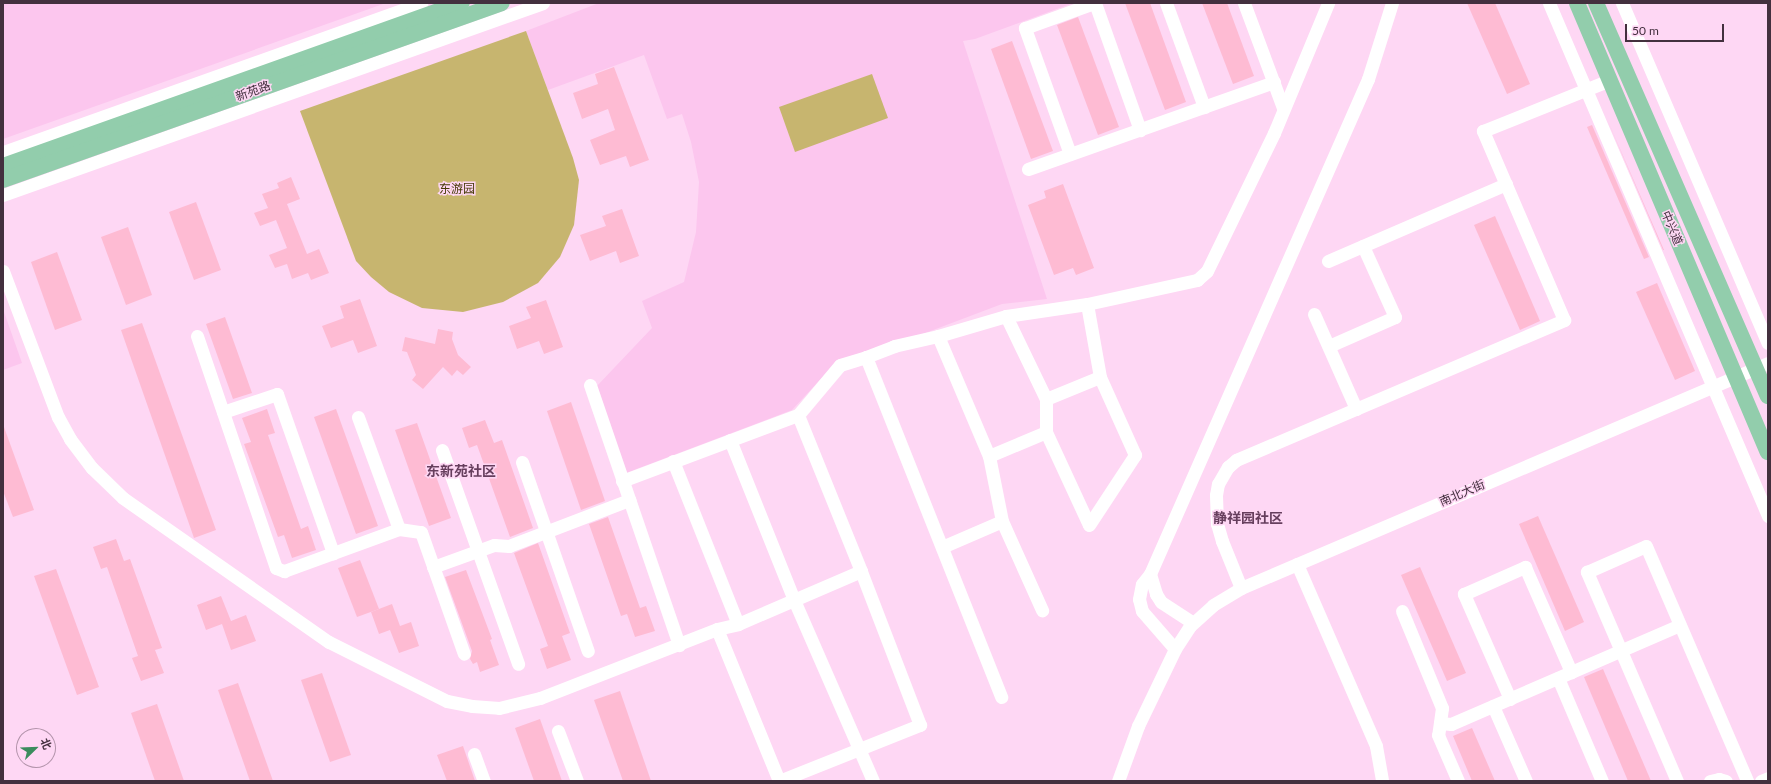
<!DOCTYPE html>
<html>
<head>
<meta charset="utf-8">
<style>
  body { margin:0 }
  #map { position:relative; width:1771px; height:784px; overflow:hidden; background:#fed7f4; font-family:Lato,"Noto Sans SC",sans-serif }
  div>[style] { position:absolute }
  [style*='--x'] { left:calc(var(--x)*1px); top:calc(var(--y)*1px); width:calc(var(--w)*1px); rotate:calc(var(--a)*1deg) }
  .built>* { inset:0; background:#fcc6ee }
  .green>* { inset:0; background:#c7b56f }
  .building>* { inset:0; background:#febbd3 }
  .minor>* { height:13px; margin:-6.5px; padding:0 6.5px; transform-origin:6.5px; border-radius:6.5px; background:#fff }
  .major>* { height:16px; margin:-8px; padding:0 8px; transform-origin:8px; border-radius:8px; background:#92cdac }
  span { translate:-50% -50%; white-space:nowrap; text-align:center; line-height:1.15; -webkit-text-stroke:3px #fed7f4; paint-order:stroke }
  .street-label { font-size:12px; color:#43303e }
  .park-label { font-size:12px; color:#473b08 }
  .quarter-label { font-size:14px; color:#663e5d; font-weight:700 }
  .frame { position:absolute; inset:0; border:4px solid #43303e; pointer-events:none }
  .north { position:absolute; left:16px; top:728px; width:40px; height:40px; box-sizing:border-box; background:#fed7f4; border:1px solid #b394ab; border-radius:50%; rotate:67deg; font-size:11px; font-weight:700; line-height:16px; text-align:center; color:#43303e }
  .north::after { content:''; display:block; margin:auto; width:14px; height:18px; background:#3a8c5d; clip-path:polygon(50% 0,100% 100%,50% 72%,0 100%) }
  .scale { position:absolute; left:1625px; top:24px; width:99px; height:18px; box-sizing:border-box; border:2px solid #43303e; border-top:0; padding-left:5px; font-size:12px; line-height:14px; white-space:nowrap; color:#43303e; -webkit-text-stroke:3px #fed7f4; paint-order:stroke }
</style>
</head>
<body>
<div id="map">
  <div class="built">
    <i style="clip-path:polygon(3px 3px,386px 3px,3px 139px)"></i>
    <i style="clip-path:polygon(599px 3px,1073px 3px,975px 39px,963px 41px,1047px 299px,1002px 304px,830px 369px,792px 410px,626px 473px,596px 387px,652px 328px,642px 301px,684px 282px,696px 232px,699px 182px,691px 142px,682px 114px,667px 119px,644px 55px,548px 90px,526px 31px)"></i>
    <i style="clip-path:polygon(3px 309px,22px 363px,3px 370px)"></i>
  </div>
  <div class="green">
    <i style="clip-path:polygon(526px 31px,573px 158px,579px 180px,574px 225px,560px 257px,538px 283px,503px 302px,463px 312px,422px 308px,389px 292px,371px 277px,356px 261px,300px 111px)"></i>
    <i style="clip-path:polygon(872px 74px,888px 118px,795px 152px,779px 107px)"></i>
  </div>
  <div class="building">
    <i style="clip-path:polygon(1125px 3px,1150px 3px,1186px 102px,1165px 110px)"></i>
    <i style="clip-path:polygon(1202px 3px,1227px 3px,1254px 76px,1233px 84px)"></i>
    <i style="clip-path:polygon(1467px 3px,1495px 3px,1530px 84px,1507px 94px)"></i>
    <i style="clip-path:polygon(1078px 17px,1119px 127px,1098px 135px,1057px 25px)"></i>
    <i style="clip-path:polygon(1012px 41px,1053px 151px,1031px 159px,991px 49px)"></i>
    <i style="clip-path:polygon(614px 67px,649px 160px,630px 167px,626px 156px,600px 165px,590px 140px,615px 130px,608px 109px,582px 119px,573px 93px,598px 84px,595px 74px)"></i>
    <i style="clip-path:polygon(1607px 119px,1664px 250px,1663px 250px)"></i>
    <i style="clip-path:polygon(1592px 125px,1649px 257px,1644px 259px,1587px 127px)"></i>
    <i style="clip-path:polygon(291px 177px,300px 199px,287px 204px,307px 254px,319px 249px,329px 273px,311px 280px,308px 273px,292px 279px,287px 264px,275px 268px,269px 255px,287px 248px,276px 220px,260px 226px,254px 213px,268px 208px,262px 194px,279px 188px,277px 183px)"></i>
    <i style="clip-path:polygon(1063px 184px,1094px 268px,1076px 275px,1073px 268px,1054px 275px,1028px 205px,1046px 198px,1044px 191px)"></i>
    <i style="clip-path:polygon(196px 202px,221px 270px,194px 280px,169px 212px)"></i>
    <i style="clip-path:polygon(622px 209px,639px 256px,620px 263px,616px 251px,590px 261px,580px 235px,606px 226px,602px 216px)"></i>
    <i style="clip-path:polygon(1495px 216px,1540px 321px,1520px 330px,1474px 225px)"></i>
    <i style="clip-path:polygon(128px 227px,152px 295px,126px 305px,101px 237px)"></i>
    <i style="clip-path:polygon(57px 252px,82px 320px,55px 330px,31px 262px)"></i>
    <i style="clip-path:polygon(1657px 283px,1695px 371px,1675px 380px,1636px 292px)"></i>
    <i style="clip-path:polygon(360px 299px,377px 346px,358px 353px,353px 340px,331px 348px,322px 326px,344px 318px,340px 306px)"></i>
    <i style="clip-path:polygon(546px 300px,563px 347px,544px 354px,539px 341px,517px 349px,509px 326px,531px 318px,526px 307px)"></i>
    <i style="clip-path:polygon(225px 317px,252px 393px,233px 399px,206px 324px)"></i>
    <i style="clip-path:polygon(142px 323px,216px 530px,194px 538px,121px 330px)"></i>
    <i style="clip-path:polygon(438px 329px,453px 332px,452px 339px,458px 355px,471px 367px,463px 375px,457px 370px,452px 376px,443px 367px,423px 389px,412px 380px,416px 375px,407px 352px,402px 351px,405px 337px,435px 344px)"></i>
    <i style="clip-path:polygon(571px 402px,605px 501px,581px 510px,547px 411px)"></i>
    <i style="clip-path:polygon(267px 409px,275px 433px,268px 435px,301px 529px,308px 526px,316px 550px,292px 558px,284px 535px,278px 537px,244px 444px,251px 442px,242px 418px)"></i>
    <i style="clip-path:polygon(336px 409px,378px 526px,356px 534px,314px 417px)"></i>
    <i style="clip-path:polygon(485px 420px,494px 443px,502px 440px,533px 528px,510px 537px,477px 445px,469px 448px,462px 428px)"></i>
    <i style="clip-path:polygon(417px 423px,451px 518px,429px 526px,395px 430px)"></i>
    <i style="clip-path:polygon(4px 427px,34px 510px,13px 517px,3px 491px)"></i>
    <i style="clip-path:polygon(1538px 516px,1584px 622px,1565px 631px,1519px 524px)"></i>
    <i style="clip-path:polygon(608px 517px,640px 608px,646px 606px,655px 631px,635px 637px,627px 614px,621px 616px,589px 524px)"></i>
    <i style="clip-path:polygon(116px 539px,124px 561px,130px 559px,162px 648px,155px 650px,164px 673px,141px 681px,132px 658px,138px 656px,107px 567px,101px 569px,93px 547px)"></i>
    <i style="clip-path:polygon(538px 543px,570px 633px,562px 636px,571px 660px,547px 669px,540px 649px,548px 646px,514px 553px)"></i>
    <i style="clip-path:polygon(360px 560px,379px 609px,357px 617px,338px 568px)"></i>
    <i style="clip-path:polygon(1420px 567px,1466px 673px,1447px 681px,1401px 575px)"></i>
    <i style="clip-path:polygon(56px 569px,99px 687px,77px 695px,34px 576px)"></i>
    <i style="clip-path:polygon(466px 570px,492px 639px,490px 640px,499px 665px,480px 672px,477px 662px,473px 664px,470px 659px,472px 651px,445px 577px)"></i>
    <i style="clip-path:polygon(221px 596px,231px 621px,246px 615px,256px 641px,231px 650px,222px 624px,206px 630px,197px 605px)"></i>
    <i style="clip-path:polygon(392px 604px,400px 626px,411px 622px,419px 646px,399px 653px,390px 630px,379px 634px,371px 612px)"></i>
    <i style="clip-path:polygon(1603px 669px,1651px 781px,1628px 781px,1584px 677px)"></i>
    <i style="clip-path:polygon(322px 673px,351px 755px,330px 762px,301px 680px)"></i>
    <i style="clip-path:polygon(238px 683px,273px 781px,250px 781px,218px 690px)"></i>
    <i style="clip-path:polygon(620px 691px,651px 781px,623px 781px,594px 700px)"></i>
    <i style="clip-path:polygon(157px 704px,184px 781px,155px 781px,131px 713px)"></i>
    <i style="clip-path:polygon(540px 719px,562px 781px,534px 781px,515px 728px)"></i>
    <i style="clip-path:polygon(1472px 728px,1495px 781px,1472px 781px,1453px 736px)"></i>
    <i style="clip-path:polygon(463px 746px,475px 781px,447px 781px,437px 755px)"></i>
  </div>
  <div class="minor">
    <i style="--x:1095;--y:3;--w:135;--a:70.5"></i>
    <i style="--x:1166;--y:3;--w:111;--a:69.9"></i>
    <i style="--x:1244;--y:3;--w:112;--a:69.6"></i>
    <i style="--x:1549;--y:3;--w:558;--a:66.88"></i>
    <i style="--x:1622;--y:3;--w:370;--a:66.8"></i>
    <i style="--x:3;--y:152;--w:444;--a:-19.6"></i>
    <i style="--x:1070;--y:154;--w:134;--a:-109.7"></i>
    <i style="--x:1025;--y:28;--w:73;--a:-19.9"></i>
    <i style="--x:1028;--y:169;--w:261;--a:-19.5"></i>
    <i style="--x:3;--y:195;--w:573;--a:-19.57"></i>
    <i style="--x:1328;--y:261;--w:194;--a:-23.4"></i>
    <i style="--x:3;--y:271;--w:156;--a:69.4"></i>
    <i style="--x:58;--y:417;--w:25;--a:61"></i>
    <i style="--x:70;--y:439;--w:36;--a:53"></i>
    <i style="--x:92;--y:468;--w:43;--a:44.1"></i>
    <i style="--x:123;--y:498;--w:251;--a:35"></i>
    <i style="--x:329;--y:642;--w:132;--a:26.6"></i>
    <i style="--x:447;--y:701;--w:25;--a:11"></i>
    <i style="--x:472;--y:706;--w:27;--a:4"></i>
    <i style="--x:499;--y:708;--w:42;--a:-13.7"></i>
    <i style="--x:540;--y:698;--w:190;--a:-21.3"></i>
    <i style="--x:717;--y:629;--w:22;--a:-13"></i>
    <i style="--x:738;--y:624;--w:134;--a:-23.3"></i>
    <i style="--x:1314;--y:314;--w:104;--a:66.1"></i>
    <i style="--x:1006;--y:316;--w:92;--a:64.3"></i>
    <i style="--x:1046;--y:399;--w:33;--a:90"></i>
    <i style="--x:1046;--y:432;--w:102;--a:65.2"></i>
    <i style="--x:1089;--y:525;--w:84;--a:-56.7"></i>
    <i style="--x:1135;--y:455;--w:85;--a:-114.2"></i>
    <i style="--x:1100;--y:377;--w:74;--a:-100.1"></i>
    <i style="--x:197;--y:336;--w:245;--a:71.2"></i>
    <i style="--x:276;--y:568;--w:9;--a:21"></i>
    <i style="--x:284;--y:571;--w:122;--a:-20.1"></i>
    <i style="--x:938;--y:336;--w:130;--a:67"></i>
    <i style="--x:989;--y:456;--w:66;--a:78.7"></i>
    <i style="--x:1002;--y:521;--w:98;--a:65.8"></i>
    <i style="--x:1329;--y:346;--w:72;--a:-23.7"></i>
    <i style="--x:1395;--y:317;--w:78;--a:-114.3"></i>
    <i style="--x:866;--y:357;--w:366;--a:68.3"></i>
    <i style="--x:590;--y:385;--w:275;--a:71.1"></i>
    <i style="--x:1046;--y:399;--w:58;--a:-22.2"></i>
    <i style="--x:223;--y:412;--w:57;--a:-18.4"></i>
    <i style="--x:277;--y:394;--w:169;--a:70.6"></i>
    <i style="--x:358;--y:417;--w:119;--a:69.9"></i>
    <i style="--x:399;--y:529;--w:22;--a:8"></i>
    <i style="--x:421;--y:532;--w:129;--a:70.6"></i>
    <i style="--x:730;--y:440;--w:172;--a:68.2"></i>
    <i style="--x:794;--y:600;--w:197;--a:66.4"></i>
    <i style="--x:442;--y:450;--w:227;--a:70.4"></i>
    <i style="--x:989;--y:456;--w:62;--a:-22.8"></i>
    <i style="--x:673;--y:461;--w:175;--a:68.3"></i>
    <i style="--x:522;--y:462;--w:200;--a:70.8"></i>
    <i style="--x:622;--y:481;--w:188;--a:-20.6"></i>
    <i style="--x:798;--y:415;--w:65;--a:-50"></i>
    <i style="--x:840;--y:365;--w:27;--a:-17"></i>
    <i style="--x:866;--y:357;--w:30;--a:-21"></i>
    <i style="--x:894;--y:346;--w:45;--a:-12.8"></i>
    <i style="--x:938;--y:336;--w:71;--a:-16.4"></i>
    <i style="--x:1006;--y:316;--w:82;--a:-8.4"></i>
    <i style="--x:1087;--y:304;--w:113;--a:-12.3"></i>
    <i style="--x:1197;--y:280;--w:13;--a:-42"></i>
    <i style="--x:1207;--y:271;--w:153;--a:-64.1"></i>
    <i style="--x:1274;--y:133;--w:141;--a:-67.4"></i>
    <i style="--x:942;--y:547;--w:65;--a:-23.4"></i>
    <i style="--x:1297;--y:564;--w:198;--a:66.5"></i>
    <i style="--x:1376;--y:746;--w:36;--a:80"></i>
    <i style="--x:433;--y:567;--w:65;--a:-19.8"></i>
    <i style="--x:494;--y:545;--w:15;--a:4"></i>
    <i style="--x:509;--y:546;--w:129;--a:-21"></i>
    <i style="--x:1150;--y:574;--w:21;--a:73"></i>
    <i style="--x:1156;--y:594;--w:9;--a:58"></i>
    <i style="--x:1161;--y:602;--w:38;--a:33"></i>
    <i style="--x:1241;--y:588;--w:51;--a:-112"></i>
    <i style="--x:1222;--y:541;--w:18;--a:-106"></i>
    <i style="--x:1217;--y:524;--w:29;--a:-92"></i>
    <i style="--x:1216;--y:495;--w:11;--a:-80"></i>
    <i style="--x:1218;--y:484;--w:20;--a:-60"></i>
    <i style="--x:1228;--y:467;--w:11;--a:-41"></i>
    <i style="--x:1236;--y:460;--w:357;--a:-23.1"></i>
    <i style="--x:1564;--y:320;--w:206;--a:-113.2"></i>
    <i style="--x:1483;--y:131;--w:137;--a:-21.9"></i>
    <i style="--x:1402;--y:611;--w:105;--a:67.6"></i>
    <i style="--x:1442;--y:708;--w:27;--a:98"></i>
    <i style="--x:1438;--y:735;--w:50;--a:66.5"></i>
    <i style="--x:717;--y:629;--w:164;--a:67.8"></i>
    <i style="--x:779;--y:781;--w:152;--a:-21.7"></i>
    <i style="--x:920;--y:725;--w:165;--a:-111"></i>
    <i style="--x:861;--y:571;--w:168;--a:-112"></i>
    <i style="--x:1175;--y:649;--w:50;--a:-131"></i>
    <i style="--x:1142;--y:611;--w:12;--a:-104"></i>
    <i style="--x:1139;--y:599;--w:15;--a:-79"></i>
    <i style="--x:1142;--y:584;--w:13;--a:-51"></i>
    <i style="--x:1150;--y:574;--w:541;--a:-66.23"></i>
    <i style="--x:1368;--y:79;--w:80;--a:-72.5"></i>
    <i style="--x:1558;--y:678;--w:112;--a:66.9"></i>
    <i style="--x:1510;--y:699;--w:115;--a:-113.7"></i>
    <i style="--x:1464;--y:594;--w:67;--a:-23.9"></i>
    <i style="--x:1525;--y:567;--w:115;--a:66.3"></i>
    <i style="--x:1493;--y:706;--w:82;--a:66.3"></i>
    <i style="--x:1440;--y:723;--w:11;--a:5"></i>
    <i style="--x:1451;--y:724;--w:249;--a:-23.4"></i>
    <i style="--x:558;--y:731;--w:53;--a:69.2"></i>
    <i style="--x:474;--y:754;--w:29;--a:70"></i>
    <i style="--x:1118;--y:781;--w:59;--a:-70"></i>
    <i style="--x:1138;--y:726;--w:85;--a:-64.3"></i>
    <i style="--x:1175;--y:649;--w:27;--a:-57"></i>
    <i style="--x:1190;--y:626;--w:31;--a:-42"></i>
    <i style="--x:1213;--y:605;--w:33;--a:-31"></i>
    <i style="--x:1241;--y:588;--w:573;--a:-23.12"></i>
    <i style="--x:1677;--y:781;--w:228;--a:-113.3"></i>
    <i style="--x:1587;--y:572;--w:64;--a:-23.8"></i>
    <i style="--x:1646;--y:546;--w:256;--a:66.7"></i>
    <i style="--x:1710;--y:781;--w:9;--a:-13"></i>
    <i style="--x:1719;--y:779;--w:7;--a:16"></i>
    <i style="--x:1761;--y:781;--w:8;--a:-23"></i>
  </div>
  <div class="major">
    <i style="--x:1577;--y:3;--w:488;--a:67"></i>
    <i style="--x:1596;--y:3;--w:429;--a:66.4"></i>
    <i style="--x:3;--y:166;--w:487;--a:-19.6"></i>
    <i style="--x:3;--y:180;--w:529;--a:-19.53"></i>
  </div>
  <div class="street-label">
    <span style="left:253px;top:91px;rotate:-20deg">新苑路</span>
    <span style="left:1672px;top:228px;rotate:67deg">中兴道</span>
    <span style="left:1462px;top:493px;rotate:-23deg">南北大街</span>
  </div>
  <div class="park-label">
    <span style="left:457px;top:189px">东游园</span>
  </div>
  <div class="quarter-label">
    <span style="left:461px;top:471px">东新苑社区</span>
    <span style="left:1248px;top:518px">静祥园社区</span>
  </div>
  <div class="frame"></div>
  <div class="north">北</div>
  <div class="scale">50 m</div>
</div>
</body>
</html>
